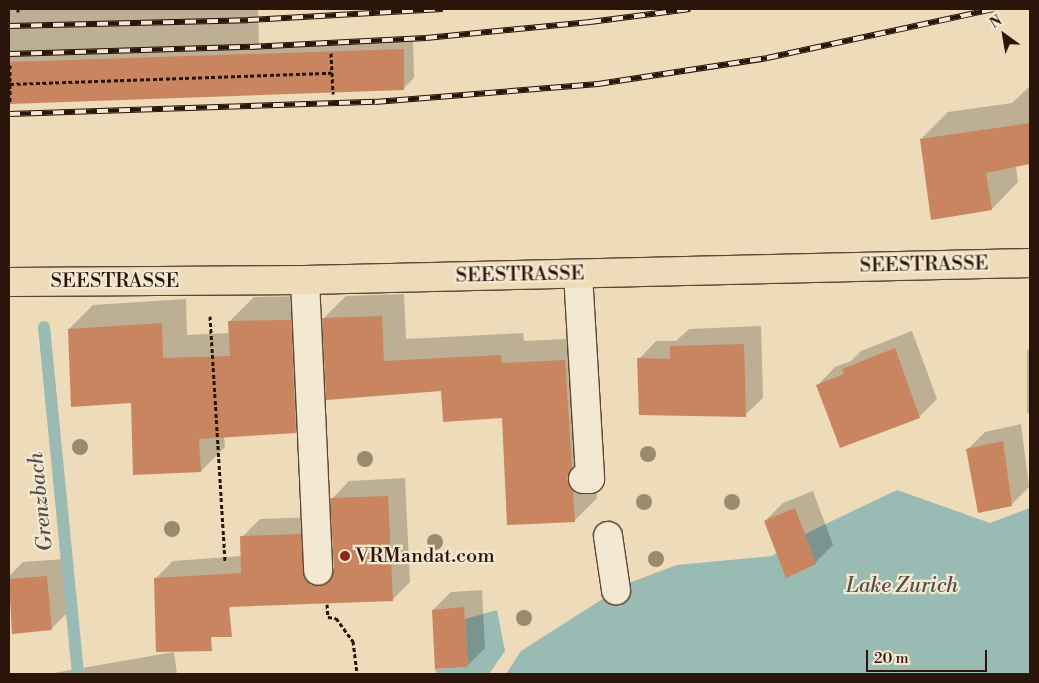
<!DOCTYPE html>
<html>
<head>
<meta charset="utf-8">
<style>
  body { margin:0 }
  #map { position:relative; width:1039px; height:683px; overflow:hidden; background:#eddbb9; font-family:"Libre Bodoni",serif }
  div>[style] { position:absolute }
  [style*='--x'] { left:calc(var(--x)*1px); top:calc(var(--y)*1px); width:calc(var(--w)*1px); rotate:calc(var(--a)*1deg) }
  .water>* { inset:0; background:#9abab4 }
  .shadow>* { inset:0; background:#0003 }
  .stream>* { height:12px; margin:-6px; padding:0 6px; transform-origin:6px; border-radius:6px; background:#9abab4 }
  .building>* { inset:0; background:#c9855f }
  .path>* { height:3px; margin-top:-1.5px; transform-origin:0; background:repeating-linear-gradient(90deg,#2b1409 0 4px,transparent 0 6.5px) }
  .roads { filter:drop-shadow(1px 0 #5c4635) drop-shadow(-1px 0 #5c4635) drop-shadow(0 1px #5c4635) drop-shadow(0 -1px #5c4635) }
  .minor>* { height:28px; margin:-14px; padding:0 14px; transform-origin:14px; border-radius:14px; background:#f3e8d2 }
  .major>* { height:28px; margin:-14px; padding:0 14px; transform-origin:14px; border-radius:14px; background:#eddbb9 }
  .rail>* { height:5.5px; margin-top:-2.75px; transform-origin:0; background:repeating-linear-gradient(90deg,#f3e8d2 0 11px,#2b1409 0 22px); box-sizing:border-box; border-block:1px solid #2b1409 }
  .trees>* { width:16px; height:16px; margin:-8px; border-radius:50%; background:#9a8a6e }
  .dots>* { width:14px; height:14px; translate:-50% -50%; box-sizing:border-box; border:2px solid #f3e8d2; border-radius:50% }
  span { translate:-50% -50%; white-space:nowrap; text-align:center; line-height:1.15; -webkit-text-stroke:4.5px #f3e8d2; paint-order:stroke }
  .street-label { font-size:20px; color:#2b1409 }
  .poi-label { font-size:20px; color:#2b1409 }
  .left { translate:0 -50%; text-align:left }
  .water-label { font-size:21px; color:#524e45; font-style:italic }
  .frame { position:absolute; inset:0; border:10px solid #2b1409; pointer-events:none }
  .north { position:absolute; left:979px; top:10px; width:50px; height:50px; -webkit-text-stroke:4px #f3e8d2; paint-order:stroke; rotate:328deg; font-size:14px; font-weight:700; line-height:20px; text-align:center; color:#2b1409 }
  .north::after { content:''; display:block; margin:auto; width:18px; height:22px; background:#2b1409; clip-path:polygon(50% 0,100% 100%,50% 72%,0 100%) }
  .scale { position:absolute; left:866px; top:650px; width:121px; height:22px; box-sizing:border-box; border:2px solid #2b1409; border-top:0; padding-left:6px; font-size:15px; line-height:18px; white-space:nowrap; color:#2b1409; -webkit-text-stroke:4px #f3e8d2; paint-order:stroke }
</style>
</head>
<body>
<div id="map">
  <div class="water">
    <i style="clip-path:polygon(897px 490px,990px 523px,1030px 508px,1030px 674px,506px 674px,521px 651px,626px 584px,677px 565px,772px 556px,811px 531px)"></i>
    <i style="clip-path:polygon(497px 610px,505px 651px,489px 674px,437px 674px,435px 669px,468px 667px,465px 619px)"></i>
  </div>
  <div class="shadow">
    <i style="clip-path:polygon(9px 9px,258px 9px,259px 45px,413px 40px,414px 78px,403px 89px,9px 103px)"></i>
    <i style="clip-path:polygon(1030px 86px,1030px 163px,1016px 166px,1018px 182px,992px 209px,921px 139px,948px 112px,1012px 103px)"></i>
    <i style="clip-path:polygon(404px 294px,406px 339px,523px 333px,524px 341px,587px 338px,597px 498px,574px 521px,503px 417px,443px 390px,327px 399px,324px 318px,346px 296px)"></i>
    <i style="clip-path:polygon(315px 296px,320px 407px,296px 431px,224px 436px,225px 447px,201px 471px,132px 401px,69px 329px,93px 305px,186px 299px,187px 335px,230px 333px,230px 321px,254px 297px)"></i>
    <i style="clip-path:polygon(761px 326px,763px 398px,745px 415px,639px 359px,656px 341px,676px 341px,689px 329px)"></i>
    <i style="clip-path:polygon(912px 331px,937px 399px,919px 417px,818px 385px,835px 367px,851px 361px,861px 351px)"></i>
    <i style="clip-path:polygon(1030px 348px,1030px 413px,1027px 413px,1027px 351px)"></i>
    <i style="clip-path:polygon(1021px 424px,1029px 487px,1011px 505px,967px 450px,985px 432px)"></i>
    <i style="clip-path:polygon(405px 478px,410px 582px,392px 600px,232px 606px,229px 609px,156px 578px,173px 561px,242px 556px,242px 537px,260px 519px,318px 517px,329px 568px,335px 568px,332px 499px,349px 481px)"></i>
    <i style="clip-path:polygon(813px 491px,833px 545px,815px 563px,765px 521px,783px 503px)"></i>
    <i style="clip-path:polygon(65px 559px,69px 611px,51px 629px,13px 633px,9px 576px,23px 562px)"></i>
    <i style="clip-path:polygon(482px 590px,485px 648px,468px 665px,433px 610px,451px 592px)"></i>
    <i style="clip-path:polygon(174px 652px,177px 674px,48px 674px)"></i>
  </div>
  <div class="stream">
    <i style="--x:44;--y:327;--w:349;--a:84.4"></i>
  </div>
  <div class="building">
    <i style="clip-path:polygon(404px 49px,404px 90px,9px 104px,9px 62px)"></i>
    <i style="clip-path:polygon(1030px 123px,1030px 164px,986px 173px,992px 210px,931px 220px,920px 139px)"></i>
    <i style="clip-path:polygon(382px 316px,384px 361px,501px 355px,502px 363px,565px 360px,572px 468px,567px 479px,573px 491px,575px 522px,507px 525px,502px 418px,443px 422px,441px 391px,326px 400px,322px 318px)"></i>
    <i style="clip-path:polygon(291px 320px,296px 433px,199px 439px,201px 472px,133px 475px,131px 403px,71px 407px,68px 329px,162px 323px,163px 358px,230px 356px,228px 321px)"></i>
    <i style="clip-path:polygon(744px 344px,746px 417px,639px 415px,637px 358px,670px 359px,670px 346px)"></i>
    <i style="clip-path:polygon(895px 348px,920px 418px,840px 448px,816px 385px,844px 374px,842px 369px)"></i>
    <i style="clip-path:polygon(1003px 441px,1012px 506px,978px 513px,966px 449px)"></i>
    <i style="clip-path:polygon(388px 496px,393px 601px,229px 607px,232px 637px,211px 637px,212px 651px,156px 652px,154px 578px,241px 573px,240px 536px,301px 534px,305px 579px,311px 585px,326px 584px,334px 570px,330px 498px)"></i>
    <i style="clip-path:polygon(795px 508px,816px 564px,786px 578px,764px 521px)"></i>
    <i style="clip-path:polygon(47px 576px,52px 630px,12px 634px,9px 579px)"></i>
    <i style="clip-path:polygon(464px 607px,468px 667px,435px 669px,432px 610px)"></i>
  </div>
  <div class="path">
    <i style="--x:18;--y:9;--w:3;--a:90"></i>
    <i style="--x:331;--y:53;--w:41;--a:87.2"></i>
    <i style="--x:10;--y:65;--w:37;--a:90"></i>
    <i style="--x:10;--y:84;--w:322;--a:-2"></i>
    <i style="--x:210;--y:316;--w:245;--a:86.5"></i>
    <i style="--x:327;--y:604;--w:13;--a:86"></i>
    <i style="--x:328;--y:617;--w:8;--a:7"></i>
    <i style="--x:336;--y:618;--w:29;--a:54"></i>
    <i style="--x:353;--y:641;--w:33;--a:83"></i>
  </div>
  <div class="roads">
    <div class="minor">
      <i style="--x:578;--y:274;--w:205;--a:86.6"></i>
      <i style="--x:590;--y:479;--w:7;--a:180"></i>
      <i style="--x:305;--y:280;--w:291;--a:87.4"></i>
      <i style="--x:608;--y:536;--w:55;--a:81.6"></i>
    </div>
    <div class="major">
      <i style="--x:9;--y:282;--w:296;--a:-0.4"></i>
      <i style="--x:305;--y:280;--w:725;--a:-1.34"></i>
    </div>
  </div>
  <div class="rail">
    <i style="--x:9;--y:26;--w:239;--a:-1.4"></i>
    <i style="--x:248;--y:20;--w:195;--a:-3.2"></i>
    <i style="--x:9;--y:54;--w:241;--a:-1.7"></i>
    <i style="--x:250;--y:47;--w:176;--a:-2.9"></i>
    <i style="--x:426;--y:38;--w:165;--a:-5.6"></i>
    <i style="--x:590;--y:22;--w:101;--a:-7.4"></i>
    <i style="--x:9;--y:114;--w:366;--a:-1.9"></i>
    <i style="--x:375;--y:102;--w:224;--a:-4.6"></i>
    <i style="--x:598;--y:84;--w:171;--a:-8.7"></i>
    <i style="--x:767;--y:58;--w:231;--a:-12.2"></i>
  </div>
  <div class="trees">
    <i style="left:80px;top:447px"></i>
    <i style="left:648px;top:454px"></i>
    <i style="left:365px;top:459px"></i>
    <i style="left:644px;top:502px"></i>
    <i style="left:732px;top:502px"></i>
    <i style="left:172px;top:529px"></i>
    <i style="left:435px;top:542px"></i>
    <i style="left:656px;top:559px"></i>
    <i style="left:524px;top:618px"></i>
  </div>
  <div class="dots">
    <i style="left:345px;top:556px;background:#8f2418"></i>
  </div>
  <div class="street-label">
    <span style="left:924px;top:265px;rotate:-1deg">SEESTRASSE</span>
    <span style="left:520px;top:275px;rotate:-1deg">SEESTRASSE</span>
    <span style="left:115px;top:281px">SEESTRASSE</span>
  </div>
  <div class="poi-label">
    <span class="left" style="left:355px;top:556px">VRMandat.com</span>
  </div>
  <div class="water-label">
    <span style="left:41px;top:502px;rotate:-96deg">Grenzbach</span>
    <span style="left:902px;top:586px">Lake Zurich</span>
  </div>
  <div class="frame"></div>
  <div class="north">N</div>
  <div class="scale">20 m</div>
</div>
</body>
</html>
